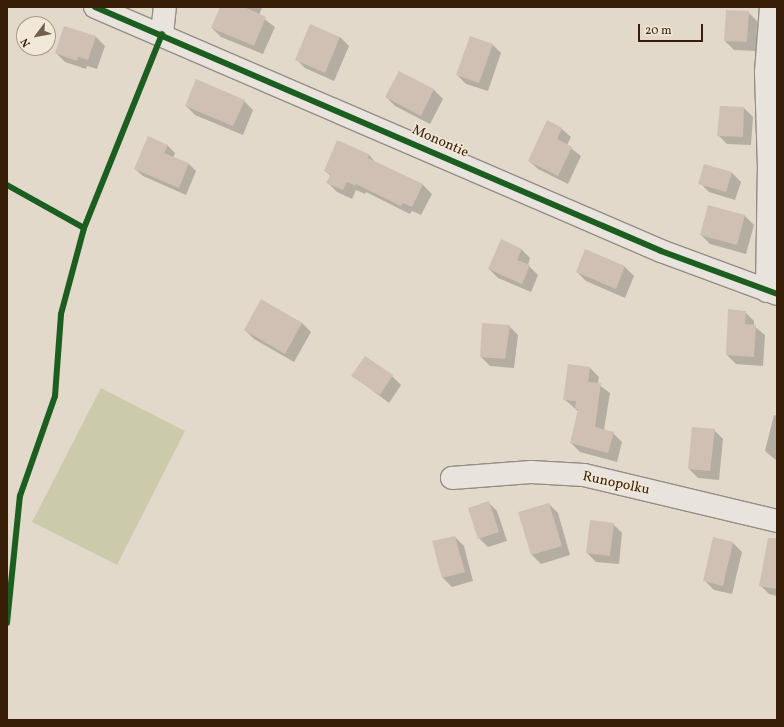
<!DOCTYPE html>
<html>
<head>
<meta charset="utf-8">
<style>
  body { margin:0 }
  #map { position:relative; width:784px; height:727px; overflow:hidden; background:#e2d9cb; font-family:Vollkorn,serif }
  div>[style] { position:absolute }
  [style*='--x'] { left:calc(var(--x)*1px); top:calc(var(--y)*1px); width:calc(var(--w)*1px); rotate:calc(var(--a)*1deg) }
  .green>* { inset:0; background:#cbcbac }
  .shadow>* { inset:0; background:#0003 }
  .building>* { inset:0; background:#d0c0b4 }
  .roads { filter:drop-shadow(1px 0 #958d82) drop-shadow(-1px 0 #958d82) drop-shadow(0 1px #958d82) drop-shadow(0 -1px #958d82) }
  .minor>* { height:22px; margin:-11px; padding:0 11px; transform-origin:11px; border-radius:11px; background:#e8e4dd }
  .cycleway>* { height:6px; margin:-3px; padding:0 3px; transform-origin:3px; border-radius:3px; background:#1b5e20 }
  span { translate:-50% -50%; white-space:nowrap; text-align:center; line-height:1.15; -webkit-text-stroke:3px #f2e8d7; paint-order:stroke }
  .street-label { font-size:14px; color:#391e07 }
  .frame { position:absolute; inset:0; border:8px solid #391e07; pointer-events:none }
  .north { position:absolute; left:16px; top:16px; width:40px; height:40px; box-sizing:border-box; background:#f2e8d7; border:1px solid #a89784; border-radius:50%; rotate:238deg; font-size:11px; font-weight:700; line-height:16px; text-align:center; color:#391e07 }
  .north::after { content:''; display:block; margin:auto; width:14px; height:18px; background:#745f4c; clip-path:polygon(50% 0,100% 100%,50% 72%,0 100%) }
  .scale { position:absolute; left:638px; top:24px; width:65px; height:18px; box-sizing:border-box; border:2px solid #391e07; border-top:0; padding-left:5px; font-size:12px; line-height:14px; white-space:nowrap; color:#391e07; -webkit-text-stroke:3px #f2e8d7; paint-order:stroke }
</style>
</head>
<body>
<div id="map">
  <div class="green">
    <i style="clip-path:polygon(101px 388px,185px 431px,117px 565px,32px 522px)"></i>
  </div>
  <div class="shadow">
    <i style="clip-path:polygon(221px 7px,262px 8px,259px 15px,275px 27px,263px 54px,221px 37px,212px 28px)"></i>
    <i style="clip-path:polygon(748px 12px,757px 21px,756px 51px,734px 50px,725px 41px)"></i>
    <i style="clip-path:polygon(96px 37px,105px 46px,97px 69px,87px 66px,86px 69px,65px 62px,56px 53px)"></i>
    <i style="clip-path:polygon(340px 37px,349px 46px,334px 81px,305px 68px,296px 59px)"></i>
    <i style="clip-path:polygon(492px 44px,501px 53px,488px 91px,466px 84px,457px 75px)"></i>
    <i style="clip-path:polygon(399px 72px,434px 90px,443px 99px,430px 124px,395px 106px,386px 97px)"></i>
    <i style="clip-path:polygon(244px 101px,253px 110px,243px 135px,195px 115px,186px 106px)"></i>
    <i style="clip-path:polygon(744px 108px,753px 117px,751px 145px,727px 144px,718px 135px)"></i>
    <i style="clip-path:polygon(562px 129px,571px 137px,567px 145px,581px 156px,568px 184px,538px 169px,529px 161px)"></i>
    <i style="clip-path:polygon(167px 145px,175px 153px,173px 158px,189px 164px,196px 171px,186px 195px,143px 176px,135px 169px)"></i>
    <i style="clip-path:polygon(369px 155px,376px 163px,423px 185px,432px 194px,421px 215px,412px 211px,410px 214px,366px 192px,365px 194px,356px 190px,352px 199px,337px 192px,328px 183px,331px 176px,325px 171px)"></i>
    <i style="clip-path:polygon(705px 165px,732px 173px,741px 182px,735px 200px,709px 192px,700px 183px)"></i>
    <i style="clip-path:polygon(709px 206px,745px 216px,754px 225px,746px 254px,710px 244px,701px 235px)"></i>
    <i style="clip-path:polygon(521px 249px,530px 258px,528px 265px,538px 275px,531px 292px,498px 278px,489px 269px)"></i>
    <i style="clip-path:polygon(586px 251px,625px 267px,634px 276px,625px 298px,586px 281px,577px 272px)"></i>
    <i style="clip-path:polygon(262px 301px,302px 323px,311px 332px,294px 362px,254px 339px,245px 330px)"></i>
    <i style="clip-path:polygon(745px 312px,754px 321px,754px 326px,765px 335px,763px 366px,736px 364px,727px 355px)"></i>
    <i style="clip-path:polygon(509px 326px,518px 335px,514px 368px,490px 366px,481px 357px)"></i>
    <i style="clip-path:polygon(569px 365px,590px 368px,599px 377px,598px 384px,610px 393px,604px 430px,613px 433px,622px 442px,617px 462px,580px 452px,571px 443px,579px 412px,564px 399px)"></i>
    <i style="clip-path:polygon(352px 375px,392px 376px,401px 385px,389px 403px)"></i>
    <i style="clip-path:polygon(774px 415px,777px 416px,777px 461px,765px 451px)"></i>
    <i style="clip-path:polygon(714px 430px,723px 439px,719px 480px,698px 478px,689px 469px)"></i>
    <i style="clip-path:polygon(488px 502px,497px 511px,507px 541px,488px 547px,479px 538px)"></i>
    <i style="clip-path:polygon(549px 504px,558px 513px,570px 555px,541px 564px,532px 555px,520px 512px)"></i>
    <i style="clip-path:polygon(613px 524px,622px 533px,619px 564px,596px 562px,587px 553px)"></i>
    <i style="clip-path:polygon(455px 537px,464px 546px,473px 581px,452px 587px,443px 578px)"></i>
    <i style="clip-path:polygon(714px 539px,733px 543px,742px 552px,732px 594px,714px 590px,705px 581px)"></i>
    <i style="clip-path:polygon(777px 545px,777px 596px,769px 594px,760px 585px)"></i>
  </div>
  <div class="building">
    <i style="clip-path:polygon(220px 7px,244px 7px,266px 17px,254px 46px,211px 28px)"></i>
    <i style="clip-path:polygon(726px 10px,749px 11px,747px 42px,724px 41px)"></i>
    <i style="clip-path:polygon(310px 24px,340px 37px,325px 73px,295px 60px)"></i>
    <i style="clip-path:polygon(64px 26px,96px 36px,88px 60px,78px 57px,77px 61px,55px 53px)"></i>
    <i style="clip-path:polygon(470px 36px,493px 44px,479px 83px,456px 75px)"></i>
    <i style="clip-path:polygon(399px 71px,434px 89px,421px 116px,385px 97px)"></i>
    <i style="clip-path:polygon(196px 79px,245px 100px,233px 126px,185px 106px)"></i>
    <i style="clip-path:polygon(720px 106px,744px 107px,743px 137px,717px 136px)"></i>
    <i style="clip-path:polygon(547px 120px,562px 128px,557px 139px,572px 147px,558px 176px,528px 161px)"></i>
    <i style="clip-path:polygon(148px 136px,168px 145px,164px 153px,189px 163px,179px 188px,134px 169px)"></i>
    <i style="clip-path:polygon(337px 140px,369px 154px,368px 158px,423px 184px,412px 207px,403px 203px,401px 206px,356px 184px,356px 186px,347px 182px,343px 190px,326px 183px,331px 174px,324px 171px)"></i>
    <i style="clip-path:polygon(704px 164px,732px 172px,726px 192px,698px 184px)"></i>
    <i style="clip-path:polygon(708px 205px,745px 215px,737px 245px,700px 235px)"></i>
    <i style="clip-path:polygon(501px 239px,522px 249px,517px 260px,530px 265px,522px 284px,488px 269px)"></i>
    <i style="clip-path:polygon(585px 249px,625px 266px,616px 289px,576px 272px)"></i>
    <i style="clip-path:polygon(261px 299px,302px 323px,285px 354px,244px 330px)"></i>
    <i style="clip-path:polygon(728px 309px,746px 311px,745px 324px,756px 325px,754px 357px,726px 355px)"></i>
    <i style="clip-path:polygon(482px 323px,510px 325px,505px 359px,480px 357px)"></i>
    <i style="clip-path:polygon(365px 356px,393px 375px,380px 395px,351px 376px)"></i>
    <i style="clip-path:polygon(568px 364px,590px 367px,588px 382px,601px 383px,595px 427px,614px 432px,608px 453px,570px 443px,578px 409px,575px 409px,576px 401px,563px 400px)"></i>
    <i style="clip-path:polygon(692px 427px,715px 429px,710px 471px,688px 469px)"></i>
    <i style="clip-path:polygon(489px 501px,499px 532px,478px 539px,468px 508px)"></i>
    <i style="clip-path:polygon(549px 503px,562px 546px,531px 555px,518px 512px)"></i>
    <i style="clip-path:polygon(590px 520px,614px 523px,610px 556px,586px 553px)"></i>
    <i style="clip-path:polygon(455px 536px,465px 572px,442px 578px,432px 541px)"></i>
    <i style="clip-path:polygon(713px 537px,733px 542px,723px 586px,703px 581px)"></i>
    <i style="clip-path:polygon(768px 538px,777px 538px,777px 589px,759px 586px)"></i>
  </div>
  <div class="roads">
    <div class="minor">
      <i style="--x:95;--y:7;--w:616;--a:23.32"></i>
      <i style="--x:661;--y:251;--w:124;--a:20.3"></i>
      <i style="--x:162;--y:34;--w:27;--a:-84"></i>
      <i style="--x:767;--y:291;--w:123;--a:-89.1"></i>
      <i style="--x:769;--y:168;--w:96;--a:-91.8"></i>
      <i style="--x:766;--y:72;--w:65;--a:-85.6"></i>
      <i style="--x:452;--y:478;--w:79;--a:-4.3"></i>
      <i style="--x:531;--y:472;--w:53;--a:3.2"></i>
      <i style="--x:584;--y:475;--w:198;--a:13.4"></i>
    </div>
  </div>
  <div class="cycleway">
    <i style="--x:95;--y:7;--w:616;--a:23.32"></i>
    <i style="--x:661;--y:251;--w:124;--a:20.3"></i>
    <i style="--x:7;--y:185;--w:88;--a:29.2"></i>
    <i style="--x:7;--y:623;--w:128;--a:-84.2"></i>
    <i style="--x:20;--y:496;--w:106;--a:-70.7"></i>
    <i style="--x:55;--y:396;--w:82;--a:-85.8"></i>
    <i style="--x:61;--y:314;--w:89;--a:-75"></i>
    <i style="--x:84;--y:228;--w:209;--a:-68.1"></i>
  </div>
  <div class="street-label">
    <span style="left:440px;top:142px;rotate:24deg">Monontie</span>
    <span style="left:616px;top:484px;rotate:12deg">Runopolku</span>
  </div>
  <div class="frame"></div>
  <div class="north">N</div>
  <div class="scale">20 m</div>
</div>
</body>
</html>
